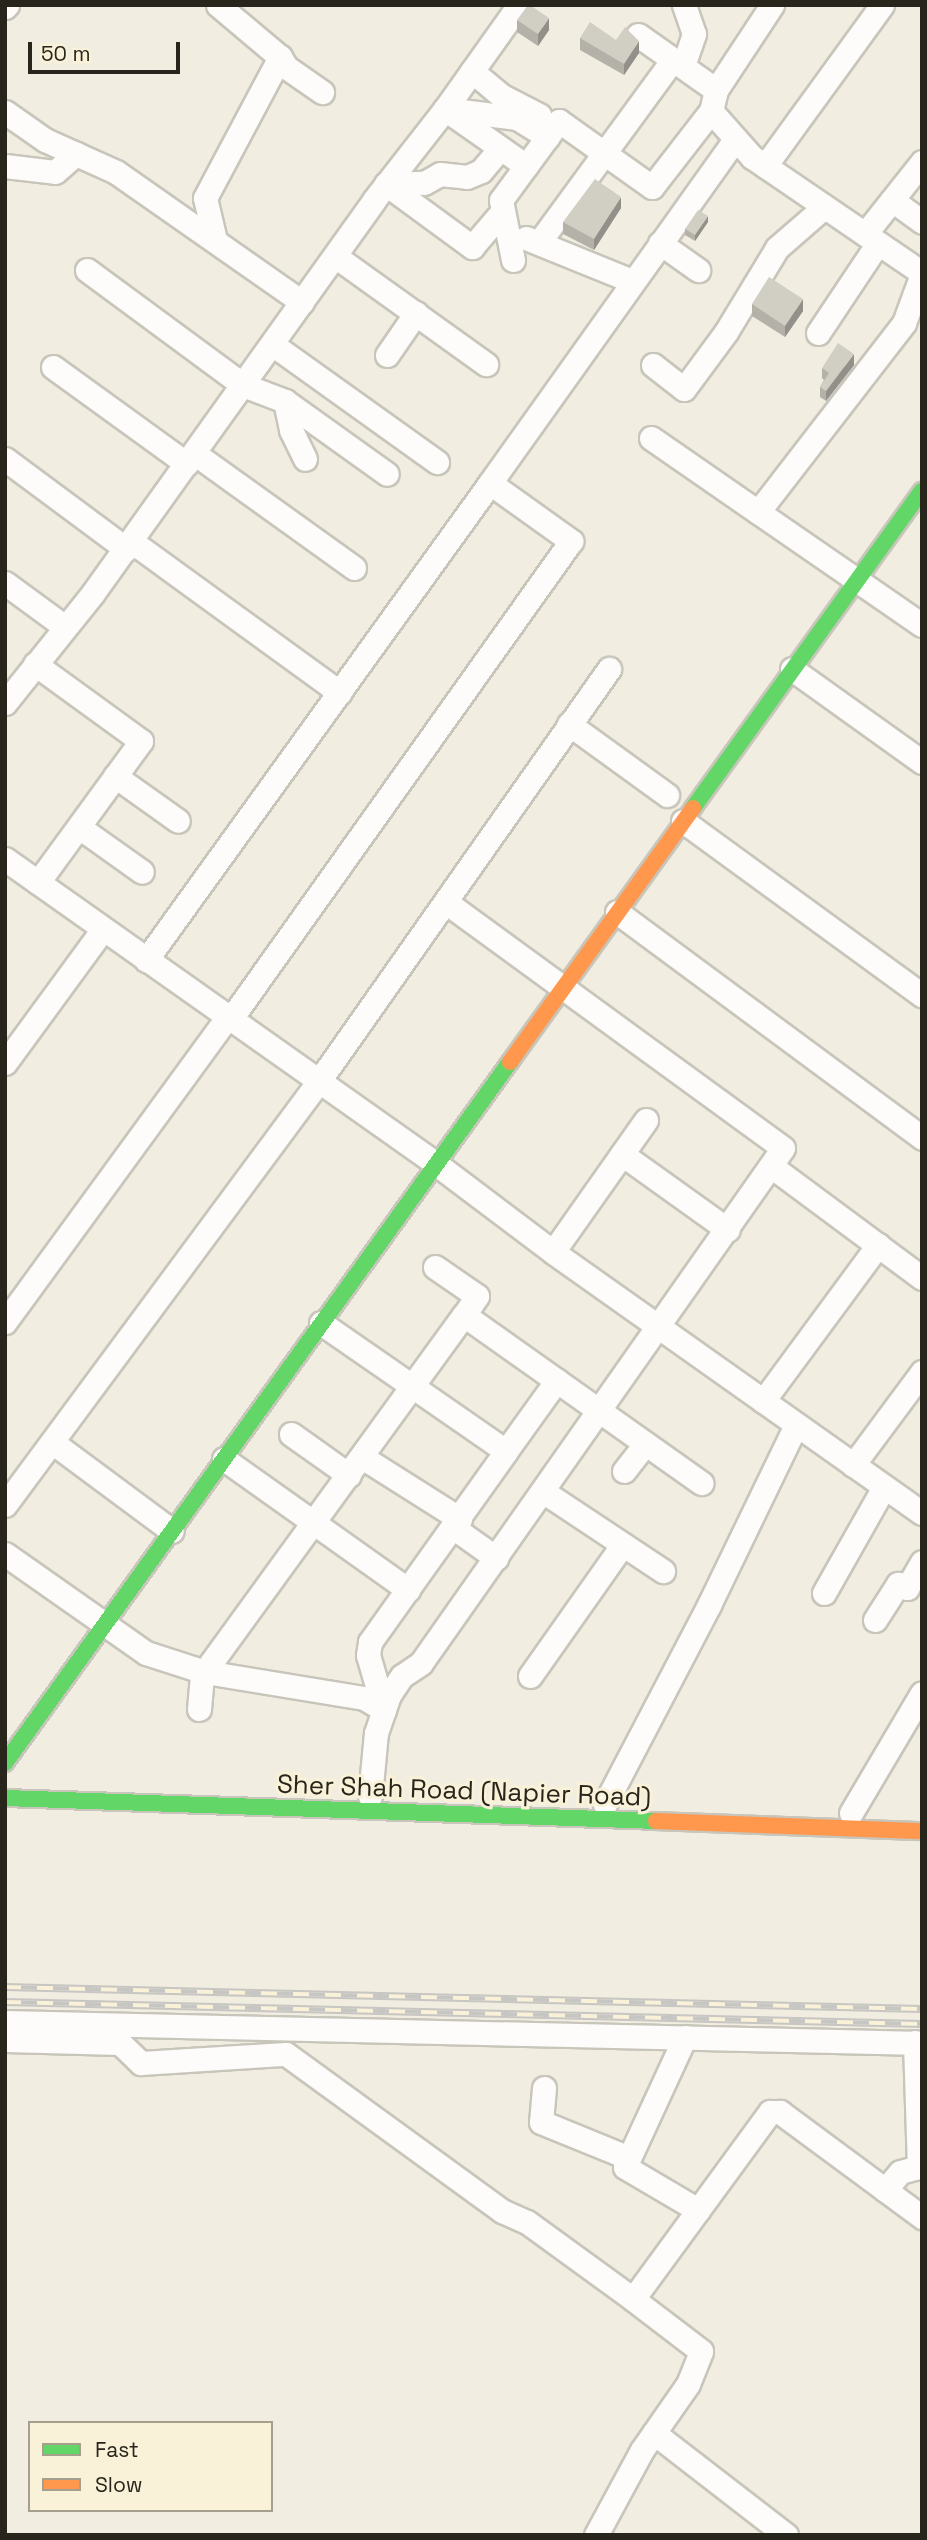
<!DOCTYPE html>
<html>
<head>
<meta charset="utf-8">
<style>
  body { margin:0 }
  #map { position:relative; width:927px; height:2540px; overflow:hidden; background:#f1ede0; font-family:"Space Grotesk",sans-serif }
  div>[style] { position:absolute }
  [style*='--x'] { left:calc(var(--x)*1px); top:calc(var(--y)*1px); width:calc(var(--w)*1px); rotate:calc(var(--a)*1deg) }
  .roads { filter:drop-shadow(2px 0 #c8c5bb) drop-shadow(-2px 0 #c8c5bb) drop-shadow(0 2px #c8c5bb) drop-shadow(0 -2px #c8c5bb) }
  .street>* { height:23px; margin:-11.5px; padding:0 11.5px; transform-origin:11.5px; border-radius:11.5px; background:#fdfcfa }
  .fast>* { height:16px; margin:-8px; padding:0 8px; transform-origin:8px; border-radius:8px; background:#63d668 }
  .slow>* { height:16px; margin:-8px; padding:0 8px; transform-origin:8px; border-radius:8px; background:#ff974d }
  .rail>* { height:8px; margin-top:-4px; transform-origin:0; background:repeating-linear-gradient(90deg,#f9f1d8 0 16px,#c7c6c2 0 32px); box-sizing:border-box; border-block:2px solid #c7c6c2 }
  .wall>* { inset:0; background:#b4b1a9 }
  .shaded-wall>* { inset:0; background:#929089 }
  .building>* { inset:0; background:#d1cec4 }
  span { translate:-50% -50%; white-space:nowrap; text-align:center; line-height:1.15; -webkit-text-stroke:6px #f9f1d8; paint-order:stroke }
  .street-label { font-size:26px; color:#28251c }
  .frame { position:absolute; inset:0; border:7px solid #28251c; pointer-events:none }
  .legend { position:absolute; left:28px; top:2421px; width:245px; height:91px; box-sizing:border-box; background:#f9f1d8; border:2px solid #a59f8d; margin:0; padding:9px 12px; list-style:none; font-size:21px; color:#28251c }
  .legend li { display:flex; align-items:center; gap:14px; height:35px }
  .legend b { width:35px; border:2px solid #a59f8d }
  .scale { position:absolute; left:28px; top:42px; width:152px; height:32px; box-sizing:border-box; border:4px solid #28251c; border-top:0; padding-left:9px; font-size:21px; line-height:24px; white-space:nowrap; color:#28251c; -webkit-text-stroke:5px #f9f1d8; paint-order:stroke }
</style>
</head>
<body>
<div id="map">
  <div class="roads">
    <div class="street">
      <i style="--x:218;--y:5;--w:81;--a:40"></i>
      <i style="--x:280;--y:57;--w:12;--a:59"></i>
      <i style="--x:286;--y:67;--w:44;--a:34.8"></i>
      <i style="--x:519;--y:5;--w:128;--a:125.4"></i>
      <i style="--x:445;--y:109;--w:99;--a:35.1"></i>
      <i style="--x:772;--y:5;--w:102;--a:123.4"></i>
      <i style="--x:716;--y:90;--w:22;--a:103"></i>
      <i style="--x:711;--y:111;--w:62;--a:48.3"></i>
      <i style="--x:752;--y:157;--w:206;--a:34.3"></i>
      <i style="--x:5;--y:7;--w:3;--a:-45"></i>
      <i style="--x:638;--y:35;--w:95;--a:35.2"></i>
      <i style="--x:683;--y:66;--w:34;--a:-71"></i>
      <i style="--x:694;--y:34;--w:31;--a:-109"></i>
      <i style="--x:472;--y:71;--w:39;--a:40"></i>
      <i style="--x:502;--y:96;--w:42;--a:27.2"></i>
      <i style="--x:5;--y:112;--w:49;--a:35"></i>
      <i style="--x:45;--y:140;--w:78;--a:24.3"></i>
      <i style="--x:116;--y:172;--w:227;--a:35"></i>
      <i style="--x:5;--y:166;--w:50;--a:6.8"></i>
      <i style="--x:55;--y:172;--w:28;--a:-41"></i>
      <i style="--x:765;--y:166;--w:199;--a:-54"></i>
      <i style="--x:386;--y:184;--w:107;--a:36.2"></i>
      <i style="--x:472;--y:247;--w:46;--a:-49.4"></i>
      <i style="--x:386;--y:184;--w:38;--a:-2"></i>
      <i style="--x:424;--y:183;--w:18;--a:-29"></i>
      <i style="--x:440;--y:174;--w:27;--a:6"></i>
      <i style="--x:467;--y:177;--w:15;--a:-23"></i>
      <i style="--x:481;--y:171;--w:30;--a:-50"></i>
      <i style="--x:892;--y:200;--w:37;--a:36"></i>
      <i style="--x:865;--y:234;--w:92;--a:-51.6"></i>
      <i style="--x:526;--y:238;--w:114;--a:22.1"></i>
      <i style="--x:215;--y:240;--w:43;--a:-103.4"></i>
      <i style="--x:205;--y:198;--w:160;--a:-62"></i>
      <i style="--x:540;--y:241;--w:225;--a:-53.8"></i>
      <i style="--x:660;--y:243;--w:47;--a:35.4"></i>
      <i style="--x:335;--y:256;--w:186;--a:35.6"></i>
      <i style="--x:513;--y:260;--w:61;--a:-101.3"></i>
      <i style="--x:501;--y:200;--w:98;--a:-53.7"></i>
      <i style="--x:559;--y:121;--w:114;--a:35.4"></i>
      <i style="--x:652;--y:187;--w:96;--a:-52.2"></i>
      <i style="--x:87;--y:270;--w:194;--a:36.4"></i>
      <i style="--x:243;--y:385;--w:45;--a:20.9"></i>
      <i style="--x:285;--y:401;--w:125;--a:35.6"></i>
      <i style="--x:818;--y:333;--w:108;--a:-56.3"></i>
      <i style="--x:272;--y:344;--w:203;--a:35.6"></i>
      <i style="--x:387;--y:355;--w:51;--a:-55.4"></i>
      <i style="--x:653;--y:365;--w:39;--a:38"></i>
      <i style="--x:684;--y:389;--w:71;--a:-53.6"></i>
      <i style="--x:726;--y:332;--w:98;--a:-58.7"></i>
      <i style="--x:777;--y:248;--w:61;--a:-41"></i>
      <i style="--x:53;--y:367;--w:165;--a:35.9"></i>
      <i style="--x:285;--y:401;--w:30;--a:78"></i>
      <i style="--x:291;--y:430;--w:32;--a:64"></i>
      <i style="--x:651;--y:438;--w:130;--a:34.7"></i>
      <i style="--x:758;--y:512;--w:239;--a:-52.3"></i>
      <i style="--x:904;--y:323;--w:52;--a:-69.8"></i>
      <i style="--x:194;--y:453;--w:197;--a:35.7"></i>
      <i style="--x:5;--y:459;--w:151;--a:36.6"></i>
      <i style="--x:490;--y:483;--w:422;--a:-54.5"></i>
      <i style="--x:758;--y:512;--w:199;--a:34.6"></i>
      <i style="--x:131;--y:541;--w:258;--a:36"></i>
      <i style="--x:5;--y:583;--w:74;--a:36.3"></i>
      <i style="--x:35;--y:664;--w:131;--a:36"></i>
      <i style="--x:141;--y:741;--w:175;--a:126.1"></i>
      <i style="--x:792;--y:669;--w:160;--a:35.6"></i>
      <i style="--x:5;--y:703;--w:141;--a:-51.3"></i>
      <i style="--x:93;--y:593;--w:483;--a:-54.4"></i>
      <i style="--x:374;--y:200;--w:115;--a:-52"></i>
      <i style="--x:445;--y:109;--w:73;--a:7.1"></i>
      <i style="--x:517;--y:118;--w:36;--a:32"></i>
      <i style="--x:569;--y:724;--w:121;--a:35.9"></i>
      <i style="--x:115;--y:776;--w:77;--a:35.5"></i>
      <i style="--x:683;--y:821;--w:296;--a:36.1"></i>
      <i style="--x:79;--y:827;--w:77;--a:35.5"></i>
      <i style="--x:5;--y:859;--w:527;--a:35.26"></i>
      <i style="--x:435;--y:1163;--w:148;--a:37"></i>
      <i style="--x:617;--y:912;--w:380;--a:36.5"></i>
      <i style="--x:146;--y:960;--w:588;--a:-54.2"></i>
      <i style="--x:490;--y:483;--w:100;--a:35.6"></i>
      <i style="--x:571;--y:541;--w:588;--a:125.45"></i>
      <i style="--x:5;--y:1063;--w:166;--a:-53.8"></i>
      <i style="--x:646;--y:1120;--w:161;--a:125.2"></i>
      <i style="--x:553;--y:1252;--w:452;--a:35.3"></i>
      <i style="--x:622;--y:1154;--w:130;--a:35.6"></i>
      <i style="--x:771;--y:1166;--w:188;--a:36.6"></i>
      <i style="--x:435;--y:1267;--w:51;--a:34.6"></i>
      <i style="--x:477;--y:1296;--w:23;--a:124"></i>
      <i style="--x:464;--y:1315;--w:291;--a:35.3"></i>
      <i style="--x:5;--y:1322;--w:376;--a:-53.9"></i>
      <i style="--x:321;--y:1323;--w:225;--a:34.7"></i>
      <i style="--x:506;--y:1451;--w:87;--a:-54.3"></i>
      <i style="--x:763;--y:1401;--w:194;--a:-53.6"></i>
      <i style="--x:291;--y:1434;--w:71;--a:35.3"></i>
      <i style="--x:52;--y:1442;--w:149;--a:36.6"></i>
      <i style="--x:362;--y:1457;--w:116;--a:32.3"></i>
      <i style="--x:224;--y:1459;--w:226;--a:35.4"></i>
      <i style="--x:853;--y:1465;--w:116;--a:-53.4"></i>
      <i style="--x:624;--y:1471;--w:34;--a:-52"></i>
      <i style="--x:544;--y:1492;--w:143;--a:33.6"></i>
      <i style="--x:5;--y:1505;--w:528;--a:-53.48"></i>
      <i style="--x:319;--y:1081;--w:504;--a:-54.86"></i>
      <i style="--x:454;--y:1528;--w:52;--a:35.5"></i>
      <i style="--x:5;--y:1554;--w:172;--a:35.1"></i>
      <i style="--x:146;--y:1653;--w:62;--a:17.9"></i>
      <i style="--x:205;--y:1672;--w:161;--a:9.3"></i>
      <i style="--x:364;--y:1698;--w:23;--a:31"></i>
      <i style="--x:824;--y:1593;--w:122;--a:-60.5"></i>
      <i style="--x:875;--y:1620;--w:43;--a:-57.4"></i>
      <i style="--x:898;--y:1584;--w:10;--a:24"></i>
      <i style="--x:907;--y:1588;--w:30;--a:-60"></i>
      <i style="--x:530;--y:1676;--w:161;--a:-54.8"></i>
      <i style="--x:199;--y:1709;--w:33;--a:-85"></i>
      <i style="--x:202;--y:1676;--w:11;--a:-56"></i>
      <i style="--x:208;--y:1667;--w:435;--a:-54"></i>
      <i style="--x:384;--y:1710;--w:57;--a:-106.2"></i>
      <i style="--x:368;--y:1655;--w:13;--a:-81"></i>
      <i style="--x:370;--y:1642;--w:234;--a:-54.5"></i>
      <i style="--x:370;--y:1796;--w:63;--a:-84.6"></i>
      <i style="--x:376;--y:1733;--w:40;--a:-71.1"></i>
      <i style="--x:389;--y:1695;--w:23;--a:-56"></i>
      <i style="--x:402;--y:1676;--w:23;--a:-34"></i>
      <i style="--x:421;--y:1663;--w:629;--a:-54.9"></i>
      <i style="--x:783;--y:1148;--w:416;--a:-143.9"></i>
      <i style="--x:605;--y:1804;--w:225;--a:-62.4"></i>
      <i style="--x:709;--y:1605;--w:200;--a:-64.2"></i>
      <i style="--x:851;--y:1813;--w:139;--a:-59.4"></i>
      <i style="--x:5;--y:2022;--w:917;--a:1.31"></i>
      <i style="--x:685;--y:2037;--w:143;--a:114.8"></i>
      <i style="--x:625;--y:2167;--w:85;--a:30.5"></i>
      <i style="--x:5;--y:2040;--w:115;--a:1.5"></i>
      <i style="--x:120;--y:2043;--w:29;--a:44"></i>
      <i style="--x:141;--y:2063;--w:145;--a:-3.6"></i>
      <i style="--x:286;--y:2054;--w:267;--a:36"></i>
      <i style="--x:502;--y:2211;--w:27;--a:24"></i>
      <i style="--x:527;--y:2222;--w:131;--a:36"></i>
      <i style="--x:915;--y:2042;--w:124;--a:88.2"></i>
      <i style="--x:544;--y:2088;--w:34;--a:95"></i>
      <i style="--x:541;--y:2122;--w:95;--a:22.2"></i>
      <i style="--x:885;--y:2190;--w:23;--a:-50"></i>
      <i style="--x:900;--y:2172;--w:23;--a:-15"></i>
      <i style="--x:654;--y:2433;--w:167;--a:37.7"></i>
      <i style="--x:596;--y:2535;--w:97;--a:-61.6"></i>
      <i style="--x:642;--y:2450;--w:80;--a:-55.1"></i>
      <i style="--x:688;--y:2384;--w:35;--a:-68"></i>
      <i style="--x:701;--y:2351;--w:86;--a:-142.6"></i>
      <i style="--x:633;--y:2299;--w:232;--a:-53.8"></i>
      <i style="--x:770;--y:2112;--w:10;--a:0"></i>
      <i style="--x:780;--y:2112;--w:177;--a:36.5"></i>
    </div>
    <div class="fast">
      <i style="--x:693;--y:808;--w:391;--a:-54.2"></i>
      <i style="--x:5;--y:1763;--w:864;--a:-54.23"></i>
      <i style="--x:5;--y:1798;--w:651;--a:2.02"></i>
    </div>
    <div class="slow">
      <i style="--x:510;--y:1062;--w:313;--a:-54.2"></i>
      <i style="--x:656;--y:1821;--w:266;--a:2.2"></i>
    </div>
  </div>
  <div class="rail">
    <i style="--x:5;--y:1987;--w:917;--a:1.37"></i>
    <i style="--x:5;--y:2002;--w:917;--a:1.37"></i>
  </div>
  <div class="wall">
    <i style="clip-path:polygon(517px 20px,549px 30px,538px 46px,517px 32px)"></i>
    <i style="clip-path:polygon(580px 38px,616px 40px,639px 53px,624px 75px,580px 50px)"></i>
    <i style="clip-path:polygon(621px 208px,594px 250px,563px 234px,563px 222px)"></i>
    <i style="clip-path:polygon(708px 222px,695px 241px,685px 235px,685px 229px)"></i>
    <i style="clip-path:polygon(752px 304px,803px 311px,785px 337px,752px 316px)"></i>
    <i style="clip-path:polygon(854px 365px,826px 401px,820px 397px,820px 387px,824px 380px,822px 378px,822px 368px)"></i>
  </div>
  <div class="shaded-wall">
    <i style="clip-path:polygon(549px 18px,549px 30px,538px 46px,538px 34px)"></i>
    <i style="clip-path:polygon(639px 41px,639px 53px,624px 75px,624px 64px)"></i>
    <i style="clip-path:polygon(621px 197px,621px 208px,594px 250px,594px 239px)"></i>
    <i style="clip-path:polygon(708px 216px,708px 222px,695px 241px,695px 235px)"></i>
    <i style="clip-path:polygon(803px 299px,803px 311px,785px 337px,785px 326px)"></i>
    <i style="clip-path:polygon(854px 354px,854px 365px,826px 401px,826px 391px)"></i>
  </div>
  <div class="building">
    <i style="clip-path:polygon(528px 5px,530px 5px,549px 18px,538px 34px,517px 20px)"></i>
    <i style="clip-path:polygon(590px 22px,616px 40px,625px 27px,639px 41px,624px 64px,580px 38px)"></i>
    <i style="clip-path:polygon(595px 179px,621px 197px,594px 239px,563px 222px)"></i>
    <i style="clip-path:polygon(698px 210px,708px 216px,695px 235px,685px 229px)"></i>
    <i style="clip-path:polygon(769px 277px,803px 299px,785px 326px,752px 304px)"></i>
    <i style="clip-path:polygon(838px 343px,854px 354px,826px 391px,820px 387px,829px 373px,822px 368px)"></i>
  </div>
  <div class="street-label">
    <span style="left:464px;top:1791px;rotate:2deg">Sher Shah Road (Napier Road)</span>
  </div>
  <div class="frame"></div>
  <ul class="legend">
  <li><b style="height:9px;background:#63d668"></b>Fast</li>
  <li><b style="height:9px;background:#ff974d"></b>Slow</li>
  </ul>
  <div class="scale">50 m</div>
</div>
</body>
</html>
